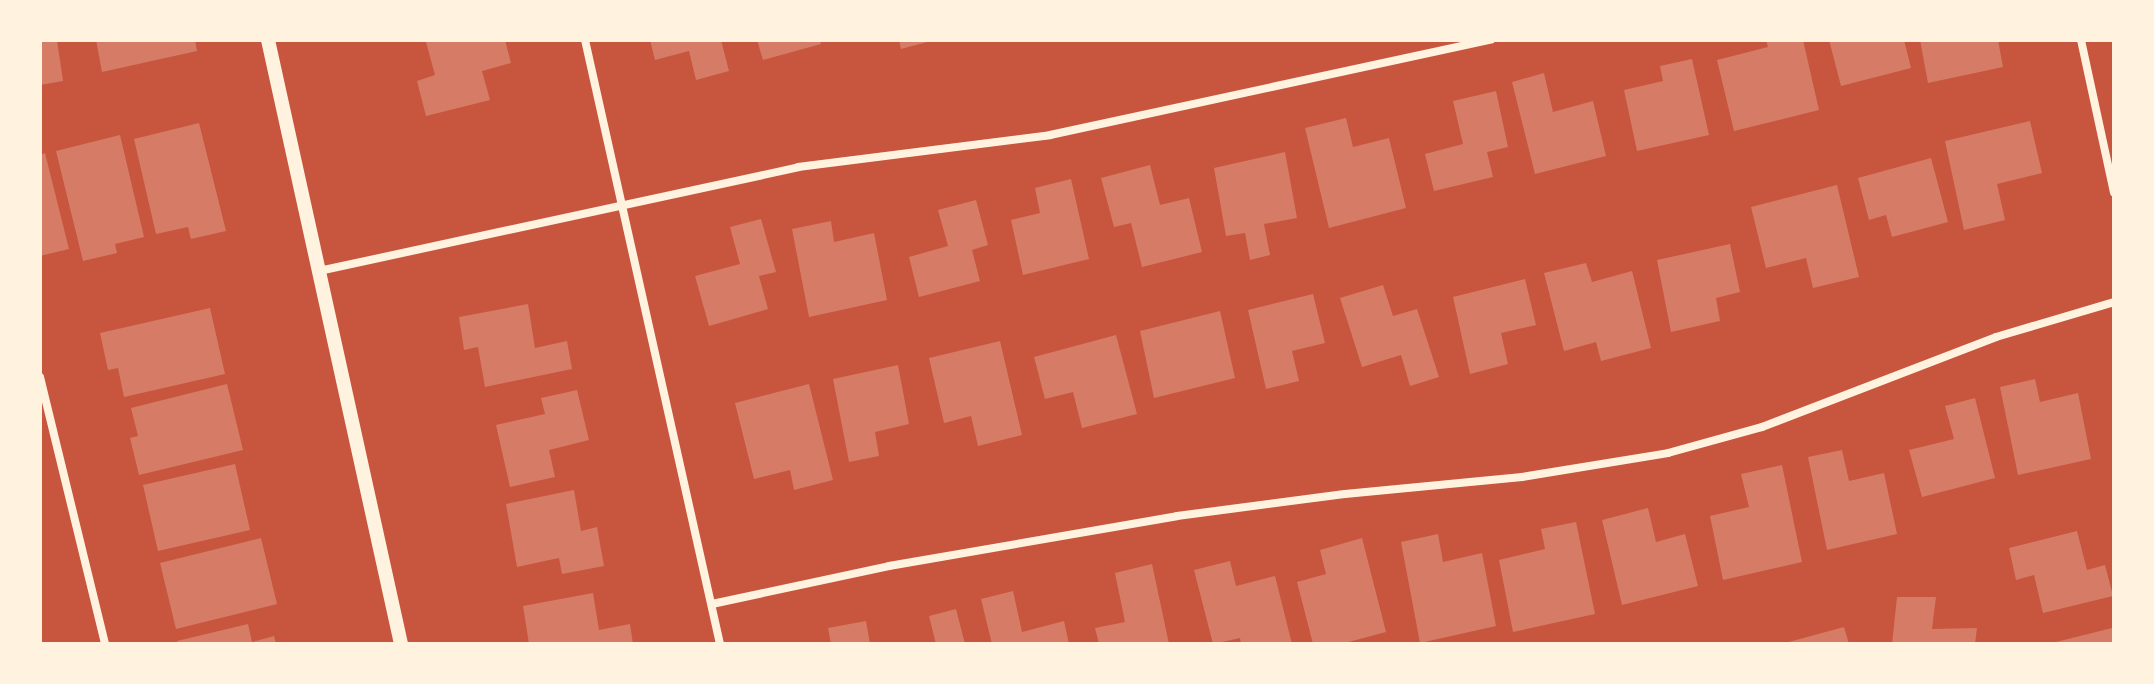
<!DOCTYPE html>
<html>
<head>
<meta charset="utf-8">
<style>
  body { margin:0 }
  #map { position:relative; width:2154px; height:684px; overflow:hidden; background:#c8553d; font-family:Quicksand,sans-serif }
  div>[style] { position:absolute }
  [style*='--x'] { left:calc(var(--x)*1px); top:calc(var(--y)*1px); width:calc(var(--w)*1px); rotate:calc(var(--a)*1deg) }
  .building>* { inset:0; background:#d67c66 }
  .minor>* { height:8px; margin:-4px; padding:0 4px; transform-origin:4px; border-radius:4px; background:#fff3e0 }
  .tertiary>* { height:14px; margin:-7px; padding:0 7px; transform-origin:7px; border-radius:7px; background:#fff3e0 }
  span { translate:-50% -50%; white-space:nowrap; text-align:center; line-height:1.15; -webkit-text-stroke:6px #fff3e0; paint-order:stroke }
  .frame { position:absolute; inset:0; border:42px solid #fff3e0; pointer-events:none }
</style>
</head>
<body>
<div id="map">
  <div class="building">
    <i style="clip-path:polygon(40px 40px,57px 40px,63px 81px,40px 85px)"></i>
    <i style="clip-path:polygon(96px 40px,195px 40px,197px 51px,102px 72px)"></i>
    <i style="clip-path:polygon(434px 40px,505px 40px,511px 63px,482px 71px,490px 100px,426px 116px,417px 81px,435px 75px,426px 42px)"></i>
    <i style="clip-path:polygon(650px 40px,721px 40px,729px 71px,696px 80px,689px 51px,655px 60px)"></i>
    <i style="clip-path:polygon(757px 40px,820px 40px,821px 44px,763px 60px)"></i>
    <i style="clip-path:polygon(899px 40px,931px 40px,931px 41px,901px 49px)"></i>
    <i style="clip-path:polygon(1766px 40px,1803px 40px,1819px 110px,1734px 131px,1717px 60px,1768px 47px)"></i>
    <i style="clip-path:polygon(1829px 40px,1904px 40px,1911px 68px,1841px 86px)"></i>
    <i style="clip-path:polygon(1920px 40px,1998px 40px,2003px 67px,1928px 83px)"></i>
    <i style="clip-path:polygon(1692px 59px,1709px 135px,1637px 151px,1624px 90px,1663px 81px,1660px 66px)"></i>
    <i style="clip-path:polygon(1544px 73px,1553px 112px,1593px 101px,1606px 156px,1535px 174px,1512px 82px)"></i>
    <i style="clip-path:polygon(1496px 91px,1508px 147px,1487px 152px,1493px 177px,1434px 191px,1425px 154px,1463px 144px,1453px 101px)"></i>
    <i style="clip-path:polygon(1346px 118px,1353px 147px,1389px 138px,1406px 208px,1329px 228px,1305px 128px)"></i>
    <i style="clip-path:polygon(2030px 121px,2042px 173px,1997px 184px,2005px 220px,1964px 230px,1945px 141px)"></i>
    <i style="clip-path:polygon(199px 123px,226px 231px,191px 239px,188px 227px,156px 234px,134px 139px)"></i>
    <i style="clip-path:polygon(120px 135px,144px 237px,115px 244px,117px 253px,83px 261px,56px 151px)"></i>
    <i style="clip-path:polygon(1285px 152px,1297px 218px,1264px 224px,1270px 255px,1250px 260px,1245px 233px,1226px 236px,1214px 168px)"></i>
    <i style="clip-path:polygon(45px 153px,69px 249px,40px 256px,40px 155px)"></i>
    <i style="clip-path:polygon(1931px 158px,1948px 222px,1892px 237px,1886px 215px,1869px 220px,1858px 178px)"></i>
    <i style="clip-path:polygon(1150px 165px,1160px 205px,1189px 198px,1202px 252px,1142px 267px,1131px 223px,1114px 227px,1101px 178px)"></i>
    <i style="clip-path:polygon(1071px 179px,1089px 259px,1023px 275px,1011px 220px,1040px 213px,1035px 188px)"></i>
    <i style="clip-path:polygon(1837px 185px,1859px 277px,1813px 288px,1806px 258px,1766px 268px,1751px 207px)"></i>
    <i style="clip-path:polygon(976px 200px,988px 245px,972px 250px,980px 281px,919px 297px,909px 257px,948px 246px,938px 210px)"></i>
    <i style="clip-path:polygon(761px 219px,776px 272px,759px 276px,768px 309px,709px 326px,695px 276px,740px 264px,730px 227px)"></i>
    <i style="clip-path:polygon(831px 221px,834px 242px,874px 233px,887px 300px,809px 317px,792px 229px)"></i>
    <i style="clip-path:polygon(1730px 244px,1740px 292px,1716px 298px,1720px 321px,1671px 332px,1657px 260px)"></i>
    <i style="clip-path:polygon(1586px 263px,1592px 282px,1632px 271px,1651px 348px,1601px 361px,1596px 342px,1564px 351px,1544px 273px)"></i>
    <i style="clip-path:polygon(1525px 279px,1536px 325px,1501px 333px,1508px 364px,1470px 374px,1453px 297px)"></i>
    <i style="clip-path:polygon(1383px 285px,1393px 316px,1417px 309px,1439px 377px,1410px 386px,1401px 355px,1362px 367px,1340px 298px)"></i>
    <i style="clip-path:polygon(1313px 294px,1325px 343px,1292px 351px,1299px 381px,1266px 389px,1248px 310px)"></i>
    <i style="clip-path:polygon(528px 304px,535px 348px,567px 341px,572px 369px,485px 387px,478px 347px,464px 350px,459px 317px)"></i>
    <i style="clip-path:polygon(210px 308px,225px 374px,124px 397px,118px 368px,108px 370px,100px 333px)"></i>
    <i style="clip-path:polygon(1220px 311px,1235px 378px,1154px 398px,1140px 331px)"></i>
    <i style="clip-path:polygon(1116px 335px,1137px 414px,1082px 428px,1073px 392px,1045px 399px,1034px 357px)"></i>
    <i style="clip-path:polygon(1000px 341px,1022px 435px,978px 446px,971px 416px,944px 423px,929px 358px)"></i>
    <i style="clip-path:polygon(898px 365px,909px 424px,875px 432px,879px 456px,849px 462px,833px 379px)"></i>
    <i style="clip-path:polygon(2035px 379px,2040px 402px,2078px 393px,2091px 459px,2018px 475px,2000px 387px)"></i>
    <i style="clip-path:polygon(227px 384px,243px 450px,139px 475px,130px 438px,138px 436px,131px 408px)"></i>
    <i style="clip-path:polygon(809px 384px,833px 480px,794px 490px,790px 470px,754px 479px,735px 403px)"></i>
    <i style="clip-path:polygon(577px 390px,589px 440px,549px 450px,555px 477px,510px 487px,496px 425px,545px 414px,541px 398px)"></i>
    <i style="clip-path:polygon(1975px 398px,1995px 478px,1922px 497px,1909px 450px,1954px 439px,1945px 406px)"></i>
    <i style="clip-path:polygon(1842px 450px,1849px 481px,1884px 473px,1897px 534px,1827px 550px,1808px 457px)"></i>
    <i style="clip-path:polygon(235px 464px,250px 530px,158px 551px,143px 485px)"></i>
    <i style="clip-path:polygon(1782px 465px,1802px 562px,1723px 580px,1710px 516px,1749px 507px,1741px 474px)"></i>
    <i style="clip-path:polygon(574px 490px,581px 531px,597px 527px,604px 566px,562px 574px,559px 558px,517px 567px,506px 504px)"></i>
    <i style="clip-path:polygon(1648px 508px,1656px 542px,1685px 534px,1698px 586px,1622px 605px,1602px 520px)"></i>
    <i style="clip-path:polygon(1576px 522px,1595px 614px,1513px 632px,1499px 560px,1545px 549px,1541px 529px)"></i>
    <i style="clip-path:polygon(2077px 531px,2087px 570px,2105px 565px,2113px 596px,2043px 613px,2034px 575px,2016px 580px,2009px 548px)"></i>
    <i style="clip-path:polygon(1438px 534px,1443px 562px,1482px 553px,1496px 626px,1420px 643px,1401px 542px)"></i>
    <i style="clip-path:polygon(261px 538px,277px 604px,176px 629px,160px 563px)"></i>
    <i style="clip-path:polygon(1362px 538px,1386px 632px,1341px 644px,1313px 644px,1297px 582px,1326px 574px,1320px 550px)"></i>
    <i style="clip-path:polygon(1230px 561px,1236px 586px,1275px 576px,1292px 644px,1241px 644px,1240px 638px,1213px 644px,1194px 570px)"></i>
    <i style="clip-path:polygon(1152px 564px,1169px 644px,1099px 644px,1095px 628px,1125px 622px,1115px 573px)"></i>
    <i style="clip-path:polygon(1013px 591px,1022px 632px,1064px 621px,1069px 644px,992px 644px,981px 599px)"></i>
    <i style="clip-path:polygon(593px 593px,599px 630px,630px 624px,633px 644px,529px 644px,523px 606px)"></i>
    <i style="clip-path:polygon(1897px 597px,1936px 597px,1932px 629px,1977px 628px,1975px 644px,1892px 644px)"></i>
    <i style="clip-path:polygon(956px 609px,965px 644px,936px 644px,929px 616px)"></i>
    <i style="clip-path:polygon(866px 621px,870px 644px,831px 644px,828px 628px)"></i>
    <i style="clip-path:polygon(248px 624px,252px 642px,274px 636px,276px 644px,178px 644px,177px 641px)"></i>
    <i style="clip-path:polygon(1844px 627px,1849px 644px,1786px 644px,1785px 643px)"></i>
    <i style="clip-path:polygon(2112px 628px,2114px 644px,2052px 644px,2052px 643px)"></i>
  </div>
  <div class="minor">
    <i style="--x:585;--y:40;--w:619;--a:77.4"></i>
    <i style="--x:2081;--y:40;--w:156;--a:77.8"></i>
    <i style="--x:319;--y:271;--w:490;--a:-12.2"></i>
    <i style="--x:798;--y:167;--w:254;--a:-7.2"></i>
    <i style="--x:1050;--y:135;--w:451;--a:-12.2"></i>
    <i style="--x:40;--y:377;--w:275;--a:76.3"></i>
    <i style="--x:712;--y:604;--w:181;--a:-12.1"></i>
    <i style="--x:889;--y:566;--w:292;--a:-9.8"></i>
    <i style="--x:1177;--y:516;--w:169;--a:-7.5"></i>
    <i style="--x:1345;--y:494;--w:178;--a:-5.5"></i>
    <i style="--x:1522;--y:477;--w:148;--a:-9.3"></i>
    <i style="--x:1668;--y:453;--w:98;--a:-15.5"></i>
    <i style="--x:1762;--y:427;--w:251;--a:-21"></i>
    <i style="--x:1996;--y:337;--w:123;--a:-16.5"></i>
  </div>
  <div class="tertiary">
    <i style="--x:268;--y:40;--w:618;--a:77.58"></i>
  </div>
  <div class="frame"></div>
</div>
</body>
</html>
